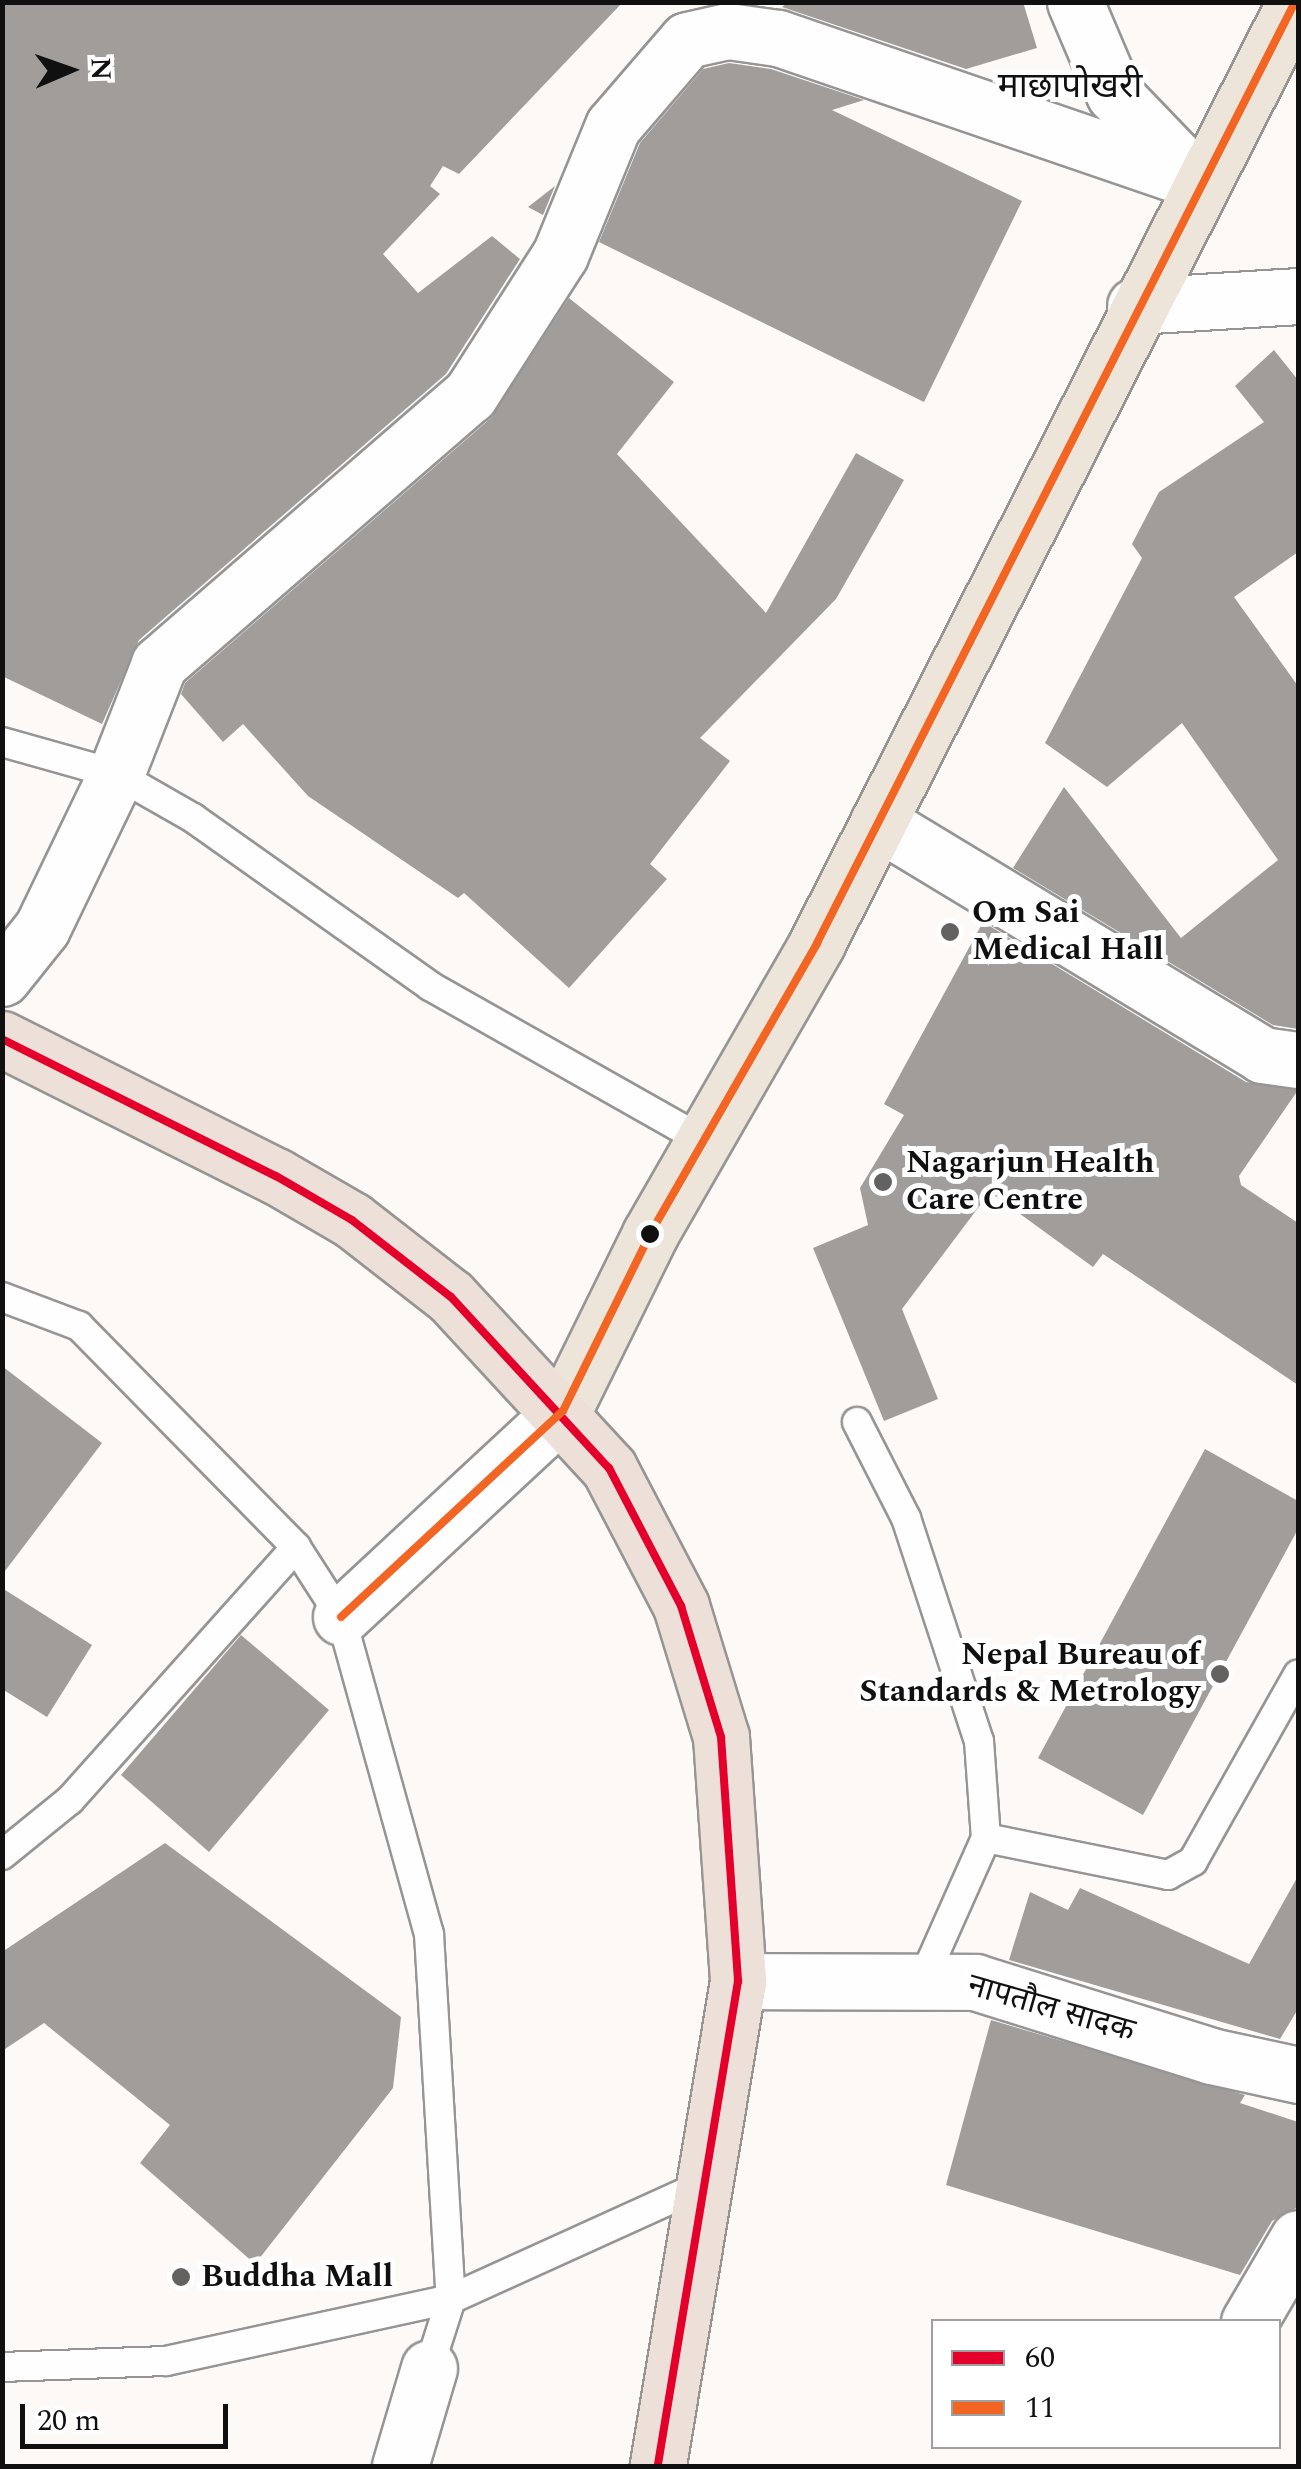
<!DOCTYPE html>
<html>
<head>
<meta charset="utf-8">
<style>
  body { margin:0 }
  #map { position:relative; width:1301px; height:2469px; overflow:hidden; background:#fcf9f6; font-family:Spectral,"Noto Sans Devanagari",serif }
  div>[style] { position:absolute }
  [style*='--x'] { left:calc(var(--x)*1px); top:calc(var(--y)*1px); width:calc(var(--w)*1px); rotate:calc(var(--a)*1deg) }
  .building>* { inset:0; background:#a09d9b }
  .roads { filter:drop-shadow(2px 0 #969594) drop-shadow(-2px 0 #969594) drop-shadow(0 2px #969594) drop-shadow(0 -2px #969594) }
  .service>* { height:28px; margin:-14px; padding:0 14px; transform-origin:14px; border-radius:14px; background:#fffefe }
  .minor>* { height:55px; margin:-27.5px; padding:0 27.5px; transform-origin:27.5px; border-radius:27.5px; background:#fffefe }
  .primary>* { height:55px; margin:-27.5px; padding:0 27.5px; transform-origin:27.5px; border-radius:27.5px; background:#eee5da }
  .trunk>* { height:55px; margin:-27.5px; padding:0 27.5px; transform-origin:27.5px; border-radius:27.5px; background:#ede0d8 }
  .bus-1>* { height:8px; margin:-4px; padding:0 4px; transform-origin:4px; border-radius:4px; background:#e4002b }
  .bus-2>* { height:8px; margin:-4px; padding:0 4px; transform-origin:4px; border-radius:4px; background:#f26522 }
  .dots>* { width:28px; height:28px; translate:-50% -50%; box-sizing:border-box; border:5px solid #fff; border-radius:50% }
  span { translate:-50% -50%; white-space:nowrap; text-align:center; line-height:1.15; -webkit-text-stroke:10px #fff; paint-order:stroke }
  .poi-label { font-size:32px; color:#101010; font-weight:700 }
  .left { translate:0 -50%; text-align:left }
  .right { translate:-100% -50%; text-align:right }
  .street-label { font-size:32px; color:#101010 }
  .neighbourhood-label { font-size:35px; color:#101010 }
  .frame { position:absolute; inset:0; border:5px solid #101010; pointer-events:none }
  .legend { position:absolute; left:931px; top:2319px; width:350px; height:130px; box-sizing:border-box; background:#fff; border:2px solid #9f9f9f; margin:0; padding:12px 18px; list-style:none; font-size:30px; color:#101010 }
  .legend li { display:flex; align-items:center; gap:20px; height:50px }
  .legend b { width:50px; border:2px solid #9f9f9f }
  .north { position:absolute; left:20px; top:20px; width:100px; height:100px; -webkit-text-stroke:8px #fff; paint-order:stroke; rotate:88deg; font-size:28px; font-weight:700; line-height:40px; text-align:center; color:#101010 }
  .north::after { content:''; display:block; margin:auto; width:35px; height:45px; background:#101010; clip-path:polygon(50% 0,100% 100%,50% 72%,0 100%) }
  .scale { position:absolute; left:20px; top:2404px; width:208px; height:45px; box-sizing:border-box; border:5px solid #101010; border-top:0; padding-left:12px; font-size:30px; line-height:35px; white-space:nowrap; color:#101010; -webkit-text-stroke:8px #fff; paint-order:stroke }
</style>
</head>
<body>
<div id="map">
  <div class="building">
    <i style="clip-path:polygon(2px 2px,623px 2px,459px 174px,443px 166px,430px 186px,440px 194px,383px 254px,418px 293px,492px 236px,520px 259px,446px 374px,139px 640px,102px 724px,2px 676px)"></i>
    <i style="clip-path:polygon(788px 2px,1023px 2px,1037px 48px,966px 69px,782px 7px)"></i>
    <i style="clip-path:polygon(729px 63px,771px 69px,864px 100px,832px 110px,1022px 201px,924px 402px,599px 242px,640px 143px,703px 69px)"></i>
    <i style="clip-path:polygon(555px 186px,543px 215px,528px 207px)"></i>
    <i style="clip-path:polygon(569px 298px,674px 382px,617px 454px,766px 613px,856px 453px,904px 480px,836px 599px,700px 738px,730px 761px,650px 864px,667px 879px,569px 988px,464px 893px,458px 898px,308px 796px,243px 724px,223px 742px,181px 694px,185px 683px,491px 418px)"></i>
    <i style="clip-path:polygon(1274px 350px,1298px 380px,1298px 552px,1234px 597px,1298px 686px,1298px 1029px,1273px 1025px,1013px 868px,1064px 787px,1181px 938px,1278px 860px,1182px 723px,1107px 787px,1045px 743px,1142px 558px,1132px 544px,1159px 492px,1264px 422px,1235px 386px)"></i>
    <i style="clip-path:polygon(983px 922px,1246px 1082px,1298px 1090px,1239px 1176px,1241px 1185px,1298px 1223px,1298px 1385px,1103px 1254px,1093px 1267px,990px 1192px,902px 1309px,938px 1399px,884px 1421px,813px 1248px,868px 1225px,860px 1188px,904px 1115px,884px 1104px)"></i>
    <i style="clip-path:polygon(2px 1366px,102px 1443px,2px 1575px)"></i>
    <i style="clip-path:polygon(1205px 1449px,1298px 1501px,1298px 1529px,1143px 1815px,1038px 1758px)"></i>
    <i style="clip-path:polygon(2px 1588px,92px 1645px,47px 1717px,2px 1689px)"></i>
    <i style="clip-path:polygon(241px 1635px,329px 1710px,209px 1852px,121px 1775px)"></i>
    <i style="clip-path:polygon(165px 1843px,401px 2017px,393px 2088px,255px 2264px,140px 2163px,170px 2125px,44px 2023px,2px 2051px,2px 1952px)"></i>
    <i style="clip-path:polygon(1298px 1876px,1298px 2009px,1280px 2039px,1009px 1960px,1030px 1892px,1068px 1910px,1080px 1888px,1249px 1964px)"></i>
    <i style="clip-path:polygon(991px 2020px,1245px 2095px,1240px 2103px,1298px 2122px,1298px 2207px,1272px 2221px,1240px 2275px,946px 2185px)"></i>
  </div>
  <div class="roads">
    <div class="service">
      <i style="--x:2;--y:742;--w:118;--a:15.7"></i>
      <i style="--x:116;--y:774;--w:89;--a:29.7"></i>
      <i style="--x:193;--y:818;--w:291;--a:35.3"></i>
      <i style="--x:430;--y:986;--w:315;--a:29.5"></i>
      <i style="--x:2;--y:1297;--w:82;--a:20.6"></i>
      <i style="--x:79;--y:1326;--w:310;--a:45.5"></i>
      <i style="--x:296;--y:1547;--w:83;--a:57.3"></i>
      <i style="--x:341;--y:1617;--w:329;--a:74.5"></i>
      <i style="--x:429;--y:1934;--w:366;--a:86.6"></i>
      <i style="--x:451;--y:2299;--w:72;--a:107.7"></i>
      <i style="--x:857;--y:1422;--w:108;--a:63"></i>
      <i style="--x:906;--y:1518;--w:235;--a:71.9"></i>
      <i style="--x:979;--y:1741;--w:97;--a:85.9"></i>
      <i style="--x:986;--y:1838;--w:158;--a:114"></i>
      <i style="--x:986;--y:1838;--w:186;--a:11.5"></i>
      <i style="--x:1168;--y:1875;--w:29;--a:-29"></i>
      <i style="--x:1193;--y:1861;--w:214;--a:-60.6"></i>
      <i style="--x:2;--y:1855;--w:87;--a:-39"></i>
      <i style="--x:70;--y:1800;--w:339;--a:-48.2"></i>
      <i style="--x:2;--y:2367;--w:164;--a:-2.1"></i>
      <i style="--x:166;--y:2361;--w:292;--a:-12.3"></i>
      <i style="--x:451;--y:2299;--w:283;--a:-24.4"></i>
    </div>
    <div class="minor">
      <i style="--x:1075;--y:2;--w:100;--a:67"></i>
      <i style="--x:1114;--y:94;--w:112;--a:46.1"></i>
      <i style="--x:1135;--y:306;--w:163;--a:-3.5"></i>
      <i style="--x:878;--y:822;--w:449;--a:31.2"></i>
      <i style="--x:1262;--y:1055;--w:36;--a:8"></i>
      <i style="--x:2;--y:978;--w:64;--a:-51.3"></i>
      <i style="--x:42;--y:928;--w:171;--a:-64.3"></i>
      <i style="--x:116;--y:774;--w:118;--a:-68.6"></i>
      <i style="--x:159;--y:664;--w:411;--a:-40.9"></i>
      <i style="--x:470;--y:395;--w:166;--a:-57.3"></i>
      <i style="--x:560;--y:255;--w:139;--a:-67.7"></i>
      <i style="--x:613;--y:126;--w:113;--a:-49.3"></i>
      <i style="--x:687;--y:40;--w:42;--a:-12.4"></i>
      <i style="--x:728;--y:31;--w:50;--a:8"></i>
      <i style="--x:778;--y:38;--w:445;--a:18.9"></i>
      <i style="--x:341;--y:1617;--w:303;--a:-42.9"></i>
      <i style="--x:738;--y:1981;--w:237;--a:0.2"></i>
      <i style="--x:975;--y:1982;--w:247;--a:17.4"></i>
      <i style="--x:1211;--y:2056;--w:89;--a:12.3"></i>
      <i style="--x:1249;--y:2322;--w:97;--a:-59.7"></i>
      <i style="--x:400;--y:2466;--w:102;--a:-73.5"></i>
    </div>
    <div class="primary">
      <i style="--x:563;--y:1411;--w:197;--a:-63.8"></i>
      <i style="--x:650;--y:1234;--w:336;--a:-60.1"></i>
      <i style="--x:817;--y:943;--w:1055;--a:-63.07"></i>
    </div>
    <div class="trunk">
      <i style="--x:2;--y:1039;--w:306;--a:26.6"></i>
      <i style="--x:276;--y:1176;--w:88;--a:30.1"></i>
      <i style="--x:352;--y:1220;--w:125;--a:37.9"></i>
      <i style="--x:451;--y:1297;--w:233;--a:47.3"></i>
      <i style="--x:609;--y:1468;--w:156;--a:62.4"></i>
      <i style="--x:681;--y:1606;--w:137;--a:73"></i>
      <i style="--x:721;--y:1737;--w:245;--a:86"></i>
      <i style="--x:738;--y:1981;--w:492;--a:99.4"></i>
    </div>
  </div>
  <div class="bus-1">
    <i style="--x:2;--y:1039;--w:306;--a:26.6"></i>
    <i style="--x:276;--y:1176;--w:88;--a:30.1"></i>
    <i style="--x:352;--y:1220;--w:125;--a:37.9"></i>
    <i style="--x:451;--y:1297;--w:233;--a:47.3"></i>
    <i style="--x:609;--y:1468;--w:156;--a:62.4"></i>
    <i style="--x:681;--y:1606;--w:137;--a:73"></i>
    <i style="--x:721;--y:1737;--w:245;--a:86"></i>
    <i style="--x:738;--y:1981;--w:492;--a:99.4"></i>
  </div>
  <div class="bus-2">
    <i style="--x:341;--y:1617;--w:303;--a:-42.9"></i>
    <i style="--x:563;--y:1411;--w:197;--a:-63.8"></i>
    <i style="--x:650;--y:1234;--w:336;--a:-60.1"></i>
    <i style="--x:817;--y:943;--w:1055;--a:-63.07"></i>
  </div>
  <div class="dots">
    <i style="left:950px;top:932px;background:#636260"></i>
    <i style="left:883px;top:1182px;background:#636260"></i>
    <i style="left:650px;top:1234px;background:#101010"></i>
    <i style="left:1220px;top:1674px;background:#636260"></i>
    <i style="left:181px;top:2277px;background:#636260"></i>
  </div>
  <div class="poi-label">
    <span class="left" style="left:972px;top:932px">Om Sai<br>Medical Hall</span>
    <span class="left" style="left:906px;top:1182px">Nagarjun Health<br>Care Centre</span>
    <span class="right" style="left:1200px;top:1674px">Nepal Bureau of<br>Standards &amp; Metrology</span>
    <span class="left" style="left:201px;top:2277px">Buddha Mall</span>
  </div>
  <div class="street-label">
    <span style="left:1051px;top:2009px;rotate:16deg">नापतौल सादक</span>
  </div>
  <div class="neighbourhood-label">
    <span style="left:1070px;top:87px">माछापोखरी</span>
  </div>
  <div class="frame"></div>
  <ul class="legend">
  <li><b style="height:12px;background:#e4002b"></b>60</li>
  <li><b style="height:12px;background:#f26522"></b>11</li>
  </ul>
  <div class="north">N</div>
  <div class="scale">20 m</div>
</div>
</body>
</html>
